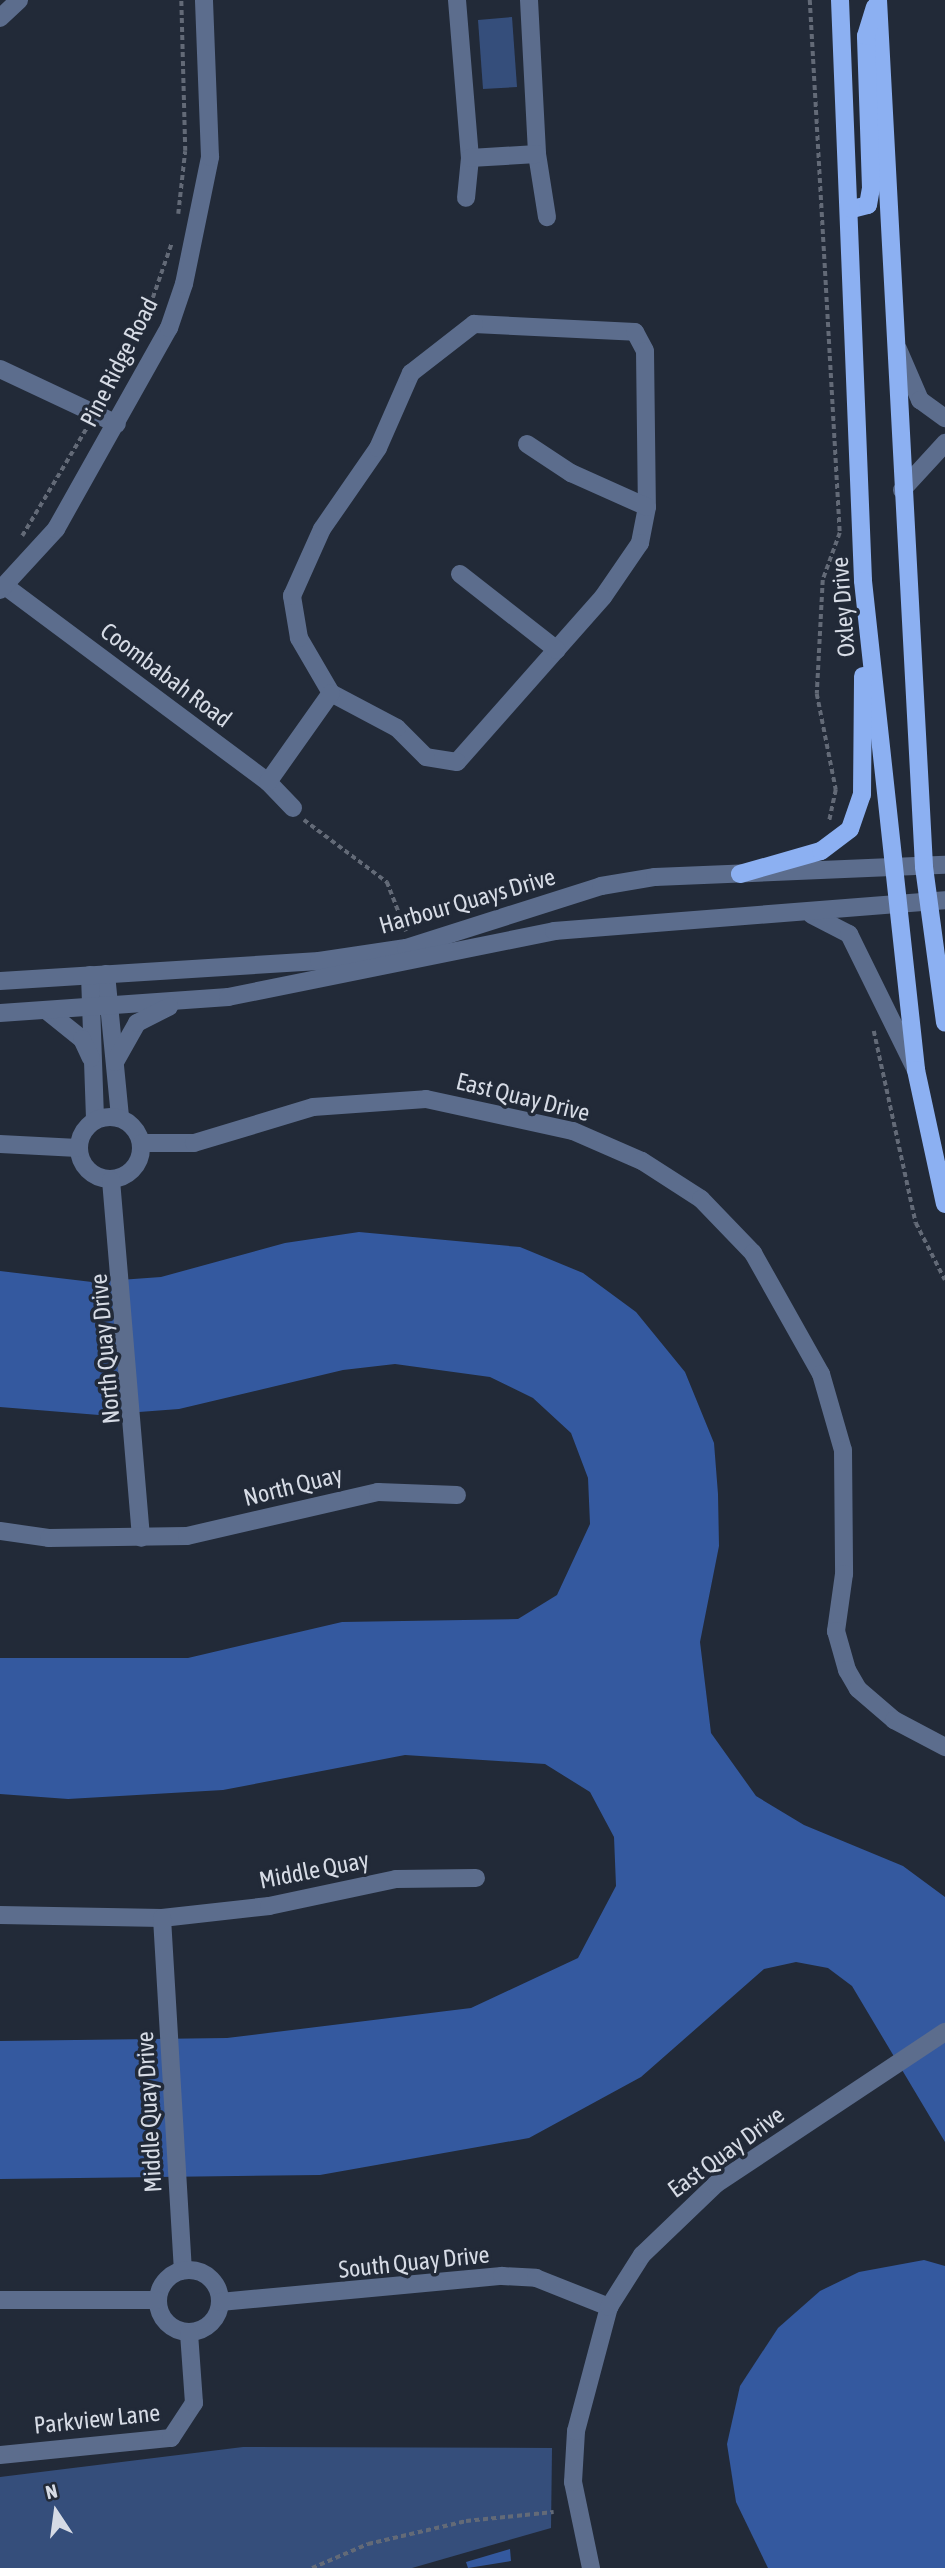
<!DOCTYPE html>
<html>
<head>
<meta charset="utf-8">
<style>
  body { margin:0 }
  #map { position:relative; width:945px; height:2568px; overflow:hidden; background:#222a38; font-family:"Asap Condensed",sans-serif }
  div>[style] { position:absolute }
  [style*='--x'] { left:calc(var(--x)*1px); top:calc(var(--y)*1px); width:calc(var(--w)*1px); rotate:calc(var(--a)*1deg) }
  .green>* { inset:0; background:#354e7b }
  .water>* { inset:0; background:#34599f }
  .path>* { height:3.5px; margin-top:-1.75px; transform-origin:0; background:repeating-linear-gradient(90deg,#636a77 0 5px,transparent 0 8.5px) }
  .minor>* { height:18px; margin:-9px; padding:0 9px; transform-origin:9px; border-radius:9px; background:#5c6d8d }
  .minor>.ring { margin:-9px; padding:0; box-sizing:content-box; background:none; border:18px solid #5c6d8d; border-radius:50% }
  .major>* { height:18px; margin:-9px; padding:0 9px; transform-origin:9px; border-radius:9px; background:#8cb0f2 }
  span { translate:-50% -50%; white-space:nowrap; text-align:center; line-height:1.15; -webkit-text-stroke:7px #222a38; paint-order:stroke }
  .street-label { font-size:24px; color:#d6dbe5 }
  .north { position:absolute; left:21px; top:2477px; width:70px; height:70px; -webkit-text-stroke:5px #222a38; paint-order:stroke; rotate:347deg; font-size:19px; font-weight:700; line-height:28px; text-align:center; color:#d6dbe5 }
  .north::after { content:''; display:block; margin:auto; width:24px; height:32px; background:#d6dbe5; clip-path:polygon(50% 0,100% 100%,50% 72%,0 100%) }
</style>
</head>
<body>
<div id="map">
  <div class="green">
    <i style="clip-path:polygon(512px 17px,517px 87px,483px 89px,478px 20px)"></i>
    <i style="clip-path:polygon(243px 2447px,552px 2448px,551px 2528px,412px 2568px,0 2568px,0 2477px)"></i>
  </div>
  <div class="water">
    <i style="clip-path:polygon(359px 1232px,520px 1247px,583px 1273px,636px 1312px,685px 1372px,714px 1443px,718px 1494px,719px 1546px,700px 1642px,711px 1733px,756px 1796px,804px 1825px,903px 1866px,945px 1897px,945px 2142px,852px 1986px,828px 1968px,796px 1962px,764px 1969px,641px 2077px,529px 2138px,320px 2175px,0 2179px,0 2041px,227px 2038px,471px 2008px,578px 1958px,616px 1886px,614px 1837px,590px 1792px,545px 1764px,405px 1755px,223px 1790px,68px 1799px,0 1794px,0 1658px,188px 1658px,342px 1622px,518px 1619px,557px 1595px,590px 1524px,588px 1478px,571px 1433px,533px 1398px,490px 1377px,395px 1364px,343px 1370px,179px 1409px,99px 1415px,0 1407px,0 1271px,92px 1282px,161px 1277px,285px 1243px)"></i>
    <i style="clip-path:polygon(924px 2260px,945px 2266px,945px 2568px,768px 2568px,736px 2502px,727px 2444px,740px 2386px,778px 2328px,820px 2291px,859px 2272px)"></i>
    <i style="clip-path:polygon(510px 2549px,511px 2561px,468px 2568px,466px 2562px)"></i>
  </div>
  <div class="path">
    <i style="--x:810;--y:0;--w:534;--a:86.78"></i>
    <i style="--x:840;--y:533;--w:50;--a:109.9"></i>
    <i style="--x:823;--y:580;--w:114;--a:93"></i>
    <i style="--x:817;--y:694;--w:98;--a:78.8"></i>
    <i style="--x:836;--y:790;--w:33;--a:102"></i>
    <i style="--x:178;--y:214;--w:63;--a:-83.7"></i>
    <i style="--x:185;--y:151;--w:151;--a:-91.5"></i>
    <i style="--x:103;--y:398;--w:95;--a:-62.4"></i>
    <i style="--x:147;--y:314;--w:76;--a:-70.9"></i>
    <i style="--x:22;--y:536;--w:125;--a:-59.1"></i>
    <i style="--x:304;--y:820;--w:104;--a:36.8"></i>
    <i style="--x:387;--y:882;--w:53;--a:68.8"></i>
    <i style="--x:874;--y:1031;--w:197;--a:77.7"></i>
    <i style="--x:916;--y:1223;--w:64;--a:63"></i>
    <i style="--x:312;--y:2568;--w:61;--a:-23.2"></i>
    <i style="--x:368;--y:2544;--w:101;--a:-13.2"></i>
    <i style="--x:466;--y:2521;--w:88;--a:-5.8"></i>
  </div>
  <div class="minor">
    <i style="--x:457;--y:0;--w:159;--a:85.3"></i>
    <i style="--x:470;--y:158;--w:40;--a:95.7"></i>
    <i style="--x:529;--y:0;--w:154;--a:87"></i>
    <i style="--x:537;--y:154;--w:64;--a:81"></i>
    <i style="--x:0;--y:18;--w:26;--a:-43"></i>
    <i style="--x:470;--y:158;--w:67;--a:-3.4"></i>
    <i style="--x:474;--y:324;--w:161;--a:2.8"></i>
    <i style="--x:635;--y:332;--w:21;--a:62"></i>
    <i style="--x:645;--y:351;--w:156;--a:89.3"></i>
    <i style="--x:647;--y:507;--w:37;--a:101"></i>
    <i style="--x:640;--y:543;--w:65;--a:124.4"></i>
    <i style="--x:603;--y:597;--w:220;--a:131.5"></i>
    <i style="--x:457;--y:762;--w:31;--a:-171"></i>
    <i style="--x:426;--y:757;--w:41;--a:-135"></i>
    <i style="--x:397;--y:728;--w:75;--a:-152.1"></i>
    <i style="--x:331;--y:693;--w:64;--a:-120.2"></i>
    <i style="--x:299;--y:638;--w:43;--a:-99.5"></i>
    <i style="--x:292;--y:596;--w:73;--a:-65.9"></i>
    <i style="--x:322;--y:529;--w:98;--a:-55.3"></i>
    <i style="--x:378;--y:448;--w:82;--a:-66.3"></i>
    <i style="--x:411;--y:373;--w:80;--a:-37.9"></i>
    <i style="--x:898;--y:349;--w:56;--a:66.7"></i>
    <i style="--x:920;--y:400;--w:31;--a:36"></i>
    <i style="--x:0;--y:369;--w:129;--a:25.2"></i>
    <i style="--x:527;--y:444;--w:53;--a:33.4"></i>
    <i style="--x:571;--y:473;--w:83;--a:24.1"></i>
    <i style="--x:902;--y:490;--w:64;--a:-47.5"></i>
    <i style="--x:460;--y:574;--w:123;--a:38.1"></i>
    <i style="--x:5;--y:586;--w:328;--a:36.7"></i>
    <i style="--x:268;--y:782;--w:36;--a:46"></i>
    <i style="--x:0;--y:590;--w:83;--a:-47.4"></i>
    <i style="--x:56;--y:529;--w:231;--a:-60.7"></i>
    <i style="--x:169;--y:328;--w:46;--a:-71.2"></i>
    <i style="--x:184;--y:284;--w:130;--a:-78.4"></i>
    <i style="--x:210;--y:157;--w:157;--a:-92.2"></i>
    <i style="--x:268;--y:782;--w:109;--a:-54.7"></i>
    <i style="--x:812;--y:915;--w:42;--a:27.2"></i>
    <i style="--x:849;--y:934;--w:152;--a:63.8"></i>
    <i style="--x:106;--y:974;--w:145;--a:84.4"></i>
    <i style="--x:90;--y:975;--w:145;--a:88"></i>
    <i style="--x:0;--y:981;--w:320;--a:-3.6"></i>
    <i style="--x:319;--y:961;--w:88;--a:-8.5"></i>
    <i style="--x:406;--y:948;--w:205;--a:-17.6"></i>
    <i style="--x:601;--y:886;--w:55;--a:-9.5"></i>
    <i style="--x:655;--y:877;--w:290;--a:-2.4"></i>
    <i style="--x:47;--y:1011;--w:45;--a:38.7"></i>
    <i style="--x:82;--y:1039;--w:21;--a:65"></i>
    <i style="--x:0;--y:1013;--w:229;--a:-4"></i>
    <i style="--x:228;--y:997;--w:333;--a:-11.4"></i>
    <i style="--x:554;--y:931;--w:392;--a:-4.5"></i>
    <i style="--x:115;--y:1062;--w:45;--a:-60.6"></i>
    <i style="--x:137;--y:1023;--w:36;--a:-27"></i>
    <i class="ring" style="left:79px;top:1117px;width:44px;height:44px"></i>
    <i style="--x:142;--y:1143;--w:52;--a:0"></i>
    <i style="--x:194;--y:1143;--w:124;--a:-16.8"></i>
    <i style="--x:313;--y:1107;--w:113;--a:-4"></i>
    <i style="--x:426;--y:1099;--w:150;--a:12.3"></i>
    <i style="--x:573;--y:1131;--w:75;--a:23.5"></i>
    <i style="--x:642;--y:1161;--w:70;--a:32.8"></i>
    <i style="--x:701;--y:1199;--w:75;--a:46.1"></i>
    <i style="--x:753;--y:1253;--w:139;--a:60.7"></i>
    <i style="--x:821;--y:1374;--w:79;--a:73.9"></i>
    <i style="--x:843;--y:1450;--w:124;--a:89.5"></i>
    <i style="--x:844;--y:1574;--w:58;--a:98"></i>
    <i style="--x:836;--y:1631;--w:41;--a:74.2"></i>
    <i style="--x:847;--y:1670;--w:22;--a:60"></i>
    <i style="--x:858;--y:1689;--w:48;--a:40.7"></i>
    <i style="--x:894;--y:1720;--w:58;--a:27.9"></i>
    <i style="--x:0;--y:1144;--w:78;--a:2.9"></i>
    <i style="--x:111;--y:1180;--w:359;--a:85.2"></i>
    <i style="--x:0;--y:1531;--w:49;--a:8.1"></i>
    <i style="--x:49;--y:1538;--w:138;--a:-0.8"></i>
    <i style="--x:187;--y:1536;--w:196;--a:-13"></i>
    <i style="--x:378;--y:1492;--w:79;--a:2.2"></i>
    <i style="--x:0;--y:1915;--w:162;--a:1.1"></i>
    <i style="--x:162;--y:1918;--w:108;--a:-6.4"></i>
    <i style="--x:269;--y:1906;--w:130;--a:-12"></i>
    <i style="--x:396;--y:1879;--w:80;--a:-0.7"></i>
    <i style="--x:162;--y:1918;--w:353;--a:86.6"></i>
    <i class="ring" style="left:158px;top:2270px;width:44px;height:44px"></i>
    <i style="--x:0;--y:2300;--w:157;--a:0"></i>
    <i style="--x:220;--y:2302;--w:283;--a:-5.3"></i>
    <i style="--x:502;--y:2276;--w:34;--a:3"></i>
    <i style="--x:536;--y:2278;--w:79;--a:21.7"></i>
    <i style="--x:0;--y:2455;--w:172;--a:-5.7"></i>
    <i style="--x:171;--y:2438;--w:42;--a:-56.7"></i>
    <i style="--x:194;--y:2403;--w:70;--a:-94.1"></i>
    <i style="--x:591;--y:2568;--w:88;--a:-101.8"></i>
    <i style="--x:573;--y:2482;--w:51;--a:-86.6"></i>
    <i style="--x:576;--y:2431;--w:128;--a:-75.1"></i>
    <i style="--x:609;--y:2307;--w:62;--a:-57.6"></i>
    <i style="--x:642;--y:2255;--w:103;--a:-43.8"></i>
    <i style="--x:716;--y:2184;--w:275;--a:-33.6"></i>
  </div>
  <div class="major">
    <i style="--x:840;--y:0;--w:581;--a:87.73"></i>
    <i style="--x:863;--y:581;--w:492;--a:83.8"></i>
    <i style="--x:916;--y:1070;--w:137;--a:77.8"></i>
    <i style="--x:878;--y:0;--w:868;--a:86.96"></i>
    <i style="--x:924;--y:867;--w:157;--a:82.3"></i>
    <i style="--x:852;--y:209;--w:16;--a:-14"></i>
    <i style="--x:868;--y:205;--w:17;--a:-80"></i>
    <i style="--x:871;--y:188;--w:152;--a:-91.9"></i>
    <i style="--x:866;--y:36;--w:30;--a:-73"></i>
    <i style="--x:740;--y:874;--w:84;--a:-15.9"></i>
    <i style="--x:821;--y:851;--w:36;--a:-37"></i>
    <i style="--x:850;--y:829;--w:36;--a:-71"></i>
    <i style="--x:862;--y:795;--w:119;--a:-89.5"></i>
  </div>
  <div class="street-label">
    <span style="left:119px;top:362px;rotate:-63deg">Pine Ridge Road</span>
    <span style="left:843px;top:607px;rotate:-94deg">Oxley Drive</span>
    <span style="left:166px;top:675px;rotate:37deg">Coombabah Road</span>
    <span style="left:467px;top:901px;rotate:-16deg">Harbour Quays Drive</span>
    <span style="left:523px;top:1097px;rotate:14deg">East Quay Drive</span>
    <span style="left:105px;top:1349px;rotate:-95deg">North Quay Drive</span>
    <span style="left:293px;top:1486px;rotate:-14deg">North Quay</span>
    <span style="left:314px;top:1870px;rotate:-11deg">Middle Quay</span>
    <span style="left:149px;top:2112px;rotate:-93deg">Middle Quay Drive</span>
    <span style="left:726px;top:2152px;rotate:-36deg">East Quay Drive</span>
    <span style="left:414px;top:2262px;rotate:-6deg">South Quay Drive</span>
    <span style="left:97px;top:2419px;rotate:-6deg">Parkview Lane</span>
  </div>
  <div class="north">N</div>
</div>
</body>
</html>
